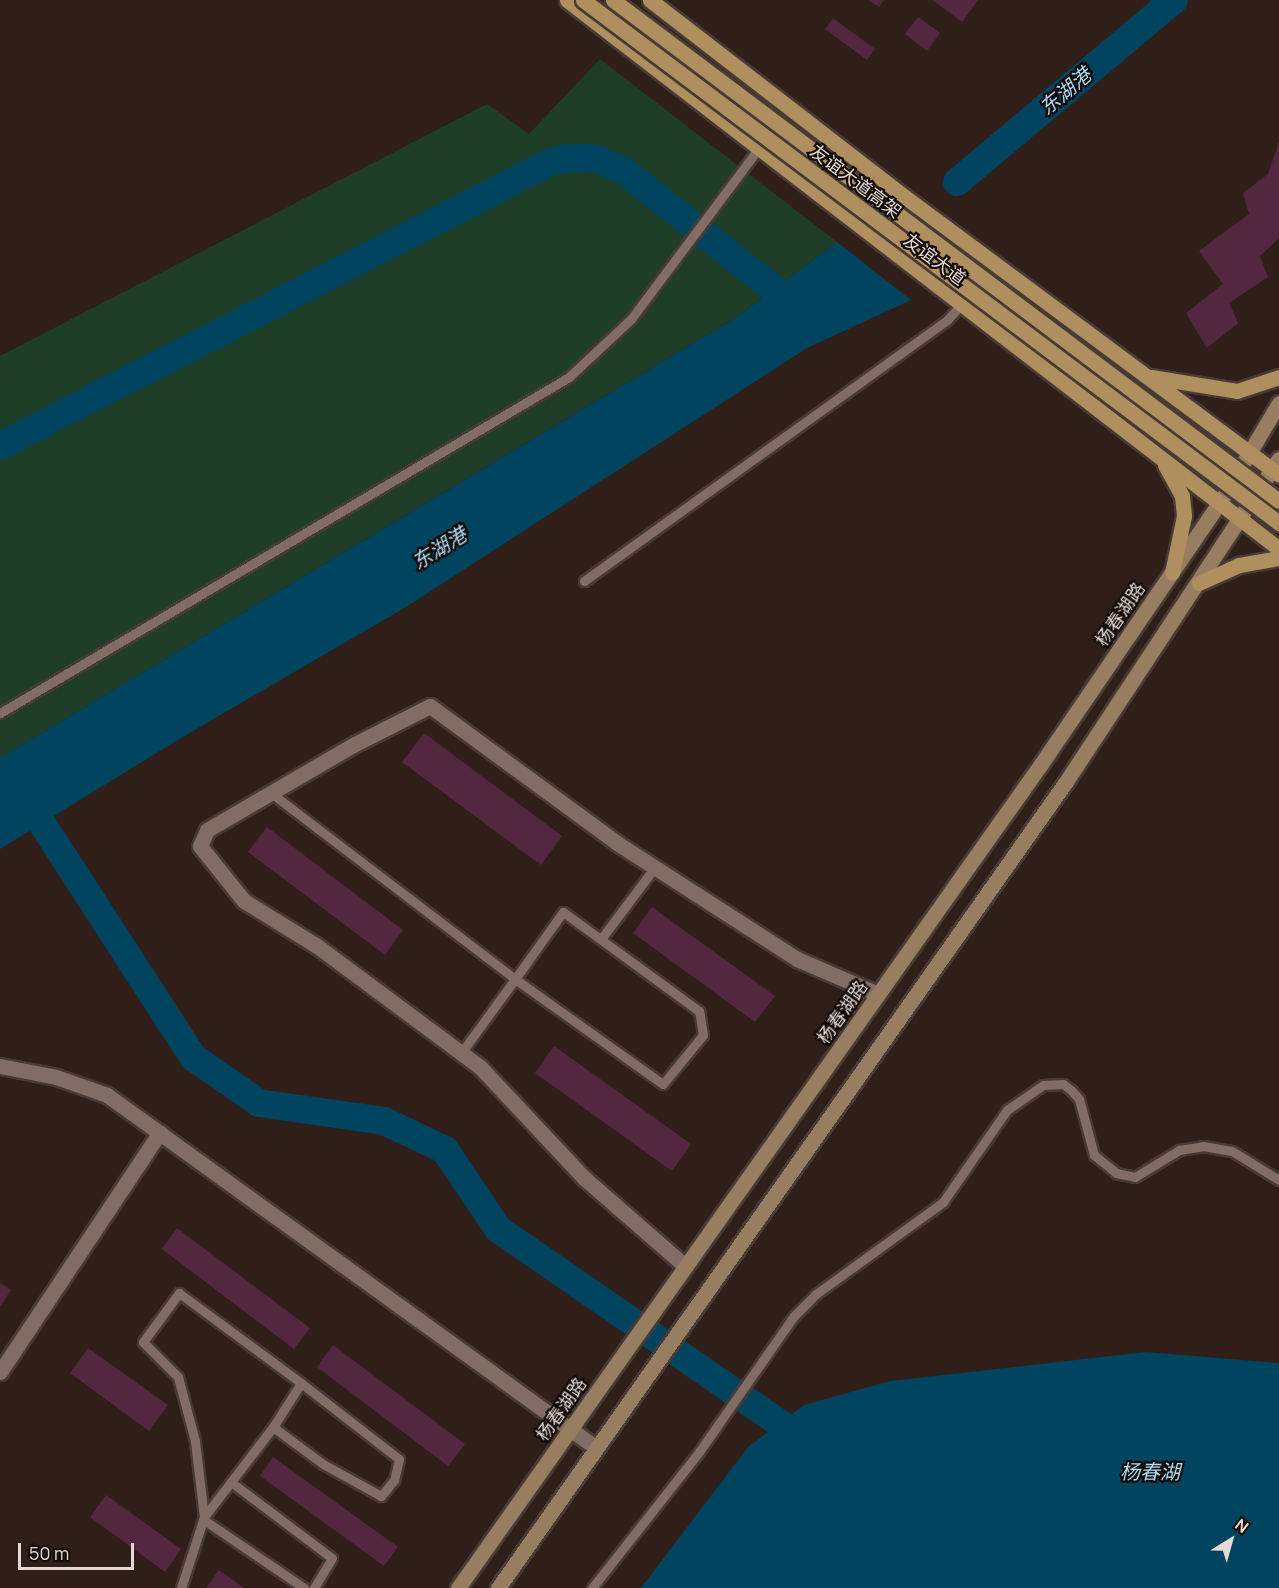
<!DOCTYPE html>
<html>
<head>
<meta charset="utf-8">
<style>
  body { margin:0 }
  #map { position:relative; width:1279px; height:1588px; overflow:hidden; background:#2f1f18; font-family:Manrope,"Noto Sans SC",sans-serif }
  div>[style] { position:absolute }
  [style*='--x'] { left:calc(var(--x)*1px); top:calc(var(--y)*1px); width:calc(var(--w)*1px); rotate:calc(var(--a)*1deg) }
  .green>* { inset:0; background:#1e3e27 }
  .water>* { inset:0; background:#00445f }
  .river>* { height:28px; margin:-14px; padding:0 14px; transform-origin:14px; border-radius:14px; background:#00445f }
  .building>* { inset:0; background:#542740 }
  .roads { filter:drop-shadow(2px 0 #483a36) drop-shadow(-2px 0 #483a36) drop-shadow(0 2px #483a36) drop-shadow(0 -2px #483a36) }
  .service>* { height:9px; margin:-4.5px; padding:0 4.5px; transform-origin:4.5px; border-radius:4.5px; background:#816d65 }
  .minor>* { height:15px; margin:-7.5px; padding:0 7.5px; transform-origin:7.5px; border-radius:7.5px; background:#816d65 }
  .secondary>* { height:15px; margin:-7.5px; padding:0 7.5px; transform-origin:7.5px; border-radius:7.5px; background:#987e61 }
  .primary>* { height:15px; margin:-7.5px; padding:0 7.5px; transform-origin:7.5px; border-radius:7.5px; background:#af8f5d }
  .bridges { filter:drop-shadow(2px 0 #483a36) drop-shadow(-2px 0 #483a36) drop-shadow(0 2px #483a36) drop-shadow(0 -2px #483a36) }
  .primary-bridge>* { height:15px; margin:-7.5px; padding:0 7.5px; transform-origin:7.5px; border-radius:7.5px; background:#af8f5d }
  span { translate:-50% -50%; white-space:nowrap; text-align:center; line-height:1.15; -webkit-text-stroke:4.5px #120b08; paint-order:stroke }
  .street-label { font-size:18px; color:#e6dad6 }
  .water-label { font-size:20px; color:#abdcf7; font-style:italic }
  .north { position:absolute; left:1201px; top:1510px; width:60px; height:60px; -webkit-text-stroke:4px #120b08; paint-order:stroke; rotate:37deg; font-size:16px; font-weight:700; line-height:24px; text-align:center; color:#e6dad6 }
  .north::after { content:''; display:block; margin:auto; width:21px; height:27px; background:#e6dad6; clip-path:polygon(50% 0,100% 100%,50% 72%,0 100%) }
  .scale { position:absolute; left:18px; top:1543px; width:116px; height:27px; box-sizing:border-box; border:3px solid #e6dad6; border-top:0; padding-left:8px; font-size:18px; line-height:21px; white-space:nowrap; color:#e6dad6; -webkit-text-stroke:4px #120b08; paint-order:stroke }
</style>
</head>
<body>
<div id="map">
  <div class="green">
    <i style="clip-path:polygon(600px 59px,837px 242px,737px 317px,0 758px,0 356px,487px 104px,529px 134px)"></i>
  </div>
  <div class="water">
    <i style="clip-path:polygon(837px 242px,911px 300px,807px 348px,406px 607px,181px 738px,0 849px,0 758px,737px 317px)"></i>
    <i style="clip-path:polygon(1146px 1352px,1279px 1363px,1279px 1588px,641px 1588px,748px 1447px,804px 1405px,890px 1381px)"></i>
  </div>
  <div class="river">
    <i style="--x:957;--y:182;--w:283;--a:-40"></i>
    <i style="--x:0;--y:446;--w:617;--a:-27.31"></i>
    <i style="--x:548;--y:163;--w:19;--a:-16"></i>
    <i style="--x:566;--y:158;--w:28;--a:0"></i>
    <i style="--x:594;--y:158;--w:33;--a:23"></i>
    <i style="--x:624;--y:171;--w:226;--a:38.2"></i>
    <i style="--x:21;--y:791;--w:318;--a:57.1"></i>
    <i style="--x:194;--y:1058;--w:79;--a:34.7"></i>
    <i style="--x:259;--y:1103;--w:126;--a:8.2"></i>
    <i style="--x:384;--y:1121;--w:68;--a:25.4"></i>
    <i style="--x:445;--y:1150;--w:95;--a:56.1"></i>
    <i style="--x:498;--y:1229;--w:377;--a:34.6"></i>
  </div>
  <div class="building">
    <i style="clip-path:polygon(868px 0,884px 0,879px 7px)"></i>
    <i style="clip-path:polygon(932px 0,978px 0,962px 22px)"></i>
    <i style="clip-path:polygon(918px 17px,940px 33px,927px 51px,905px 34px)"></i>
    <i style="clip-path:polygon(833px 18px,875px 49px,867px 60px,825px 29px)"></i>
    <i style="clip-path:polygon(1279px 141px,1279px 238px,1260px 256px,1268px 277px,1229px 303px,1238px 323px,1207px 348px,1186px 313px,1223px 284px,1199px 251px,1249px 214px,1243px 193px,1268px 174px)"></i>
    <i style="clip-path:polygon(424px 733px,562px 836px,541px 865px,402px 762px)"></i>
    <i style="clip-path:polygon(267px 827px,403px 930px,385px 955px,248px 852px)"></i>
    <i style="clip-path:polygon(652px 907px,775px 996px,755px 1022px,633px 933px)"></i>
    <i style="clip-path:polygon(554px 1046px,691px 1144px,672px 1171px,535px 1073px)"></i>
    <i style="clip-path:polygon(177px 1228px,310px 1328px,294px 1349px,162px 1249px)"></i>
    <i style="clip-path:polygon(0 1283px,11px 1290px,0 1307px)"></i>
    <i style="clip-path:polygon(333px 1345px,465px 1444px,448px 1466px,317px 1367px)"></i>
    <i style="clip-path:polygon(88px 1348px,168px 1405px,149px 1431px,70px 1373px)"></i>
    <i style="clip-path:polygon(273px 1457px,398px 1547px,384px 1566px,260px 1476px)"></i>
    <i style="clip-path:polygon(106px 1495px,181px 1549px,165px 1572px,90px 1517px)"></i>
    <i style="clip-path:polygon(219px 1570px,244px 1588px,206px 1588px)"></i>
  </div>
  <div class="roads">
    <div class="service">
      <i style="--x:584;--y:581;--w:447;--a:-35.7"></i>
      <i style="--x:947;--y:320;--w:22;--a:-47"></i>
      <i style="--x:0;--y:713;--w:661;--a:-30.56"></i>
      <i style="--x:569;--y:377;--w:85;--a:-43.1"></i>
      <i style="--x:631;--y:319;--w:214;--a:-53.2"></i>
      <i style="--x:271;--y:793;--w:307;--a:37.3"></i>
      <i style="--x:515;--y:979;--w:181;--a:35.4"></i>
      <i style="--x:663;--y:1084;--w:63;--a:-50.8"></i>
      <i style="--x:703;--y:1035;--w:24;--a:-99"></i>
      <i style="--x:699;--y:1011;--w:168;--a:-143.9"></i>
      <i style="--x:563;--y:912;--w:82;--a:125.6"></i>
      <i style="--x:515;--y:979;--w:92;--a:126.1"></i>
      <i style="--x:601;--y:939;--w:90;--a:-53.1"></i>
      <i style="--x:231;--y:1482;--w:126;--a:37"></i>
      <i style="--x:332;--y:1558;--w:35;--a:121"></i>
      <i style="--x:204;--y:1517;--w:113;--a:-52.5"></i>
      <i style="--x:204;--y:1520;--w:121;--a:34.2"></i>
      <i style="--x:181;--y:1588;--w:75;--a:-72.1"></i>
      <i style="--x:204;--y:1517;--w:77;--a:-96.8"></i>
      <i style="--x:195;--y:1441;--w:66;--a:-104.9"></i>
      <i style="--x:178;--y:1377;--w:49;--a:-135"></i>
      <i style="--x:143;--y:1342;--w:61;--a:-53.7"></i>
      <i style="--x:179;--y:1293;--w:152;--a:36.4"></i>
      <i style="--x:301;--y:1383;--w:124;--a:37.8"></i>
      <i style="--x:399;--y:1459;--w:22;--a:103"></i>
      <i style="--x:394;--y:1480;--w:21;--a:129"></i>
      <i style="--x:381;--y:1496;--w:66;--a:-151.1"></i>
      <i style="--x:323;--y:1464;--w:62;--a:-143.5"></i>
      <i style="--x:273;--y:1427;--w:52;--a:-57.5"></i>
      <i style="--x:592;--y:1588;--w:173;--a:-51.8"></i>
      <i style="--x:699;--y:1452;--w:166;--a:-55.1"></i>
      <i style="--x:794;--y:1316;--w:31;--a:-45"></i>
      <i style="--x:816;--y:1294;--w:157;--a:-35.9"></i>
      <i style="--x:943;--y:1202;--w:112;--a:-55.2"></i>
      <i style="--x:1007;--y:1110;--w:44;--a:-34.8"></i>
      <i style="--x:1043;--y:1085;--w:20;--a:-3"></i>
      <i style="--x:1063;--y:1084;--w:10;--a:37"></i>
      <i style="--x:1071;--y:1090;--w:12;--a:48"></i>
      <i style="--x:1079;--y:1099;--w:58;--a:75"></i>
      <i style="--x:1094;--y:1155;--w:28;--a:39"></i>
      <i style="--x:1116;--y:1173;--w:19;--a:12"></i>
      <i style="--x:1135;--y:1177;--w:52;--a:-31.5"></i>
      <i style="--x:1179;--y:1150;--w:24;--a:-9"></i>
      <i style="--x:1203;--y:1146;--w:29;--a:10"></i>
      <i style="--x:1232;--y:1151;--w:55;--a:31.7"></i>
    </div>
    <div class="minor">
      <i style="--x:0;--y:1066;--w:57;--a:11.1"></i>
      <i style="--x:56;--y:1077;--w:54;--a:19.4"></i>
      <i style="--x:107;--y:1095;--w:602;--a:35.8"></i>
      <i style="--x:685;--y:1266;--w:134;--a:-138.9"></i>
      <i style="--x:584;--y:1178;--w:152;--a:-133.1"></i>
      <i style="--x:480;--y:1067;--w:203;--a:-143.4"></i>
      <i style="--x:317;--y:946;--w:86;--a:-148.3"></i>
      <i style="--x:244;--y:901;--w:70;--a:-128.7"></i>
      <i style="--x:200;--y:846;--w:17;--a:-66"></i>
      <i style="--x:207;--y:830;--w:171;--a:-30.2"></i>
      <i style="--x:355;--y:744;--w:84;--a:-26.9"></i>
      <i style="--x:430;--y:706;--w:232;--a:36.2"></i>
      <i style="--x:617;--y:843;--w:214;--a:32.8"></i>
      <i style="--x:797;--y:959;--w:88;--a:23.4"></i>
      <i style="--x:0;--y:1372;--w:288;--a:-56.3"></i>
    </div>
    <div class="secondary">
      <i style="--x:458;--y:1588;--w:1009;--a:-54.72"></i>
      <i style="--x:1041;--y:764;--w:317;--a:-55.7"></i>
      <i style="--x:1220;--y:502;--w:115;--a:-59.2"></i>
      <i style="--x:498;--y:1588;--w:985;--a:-54.84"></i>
      <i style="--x:1065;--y:783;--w:388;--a:-56.6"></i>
    </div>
    <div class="primary">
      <i style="--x:567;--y:0;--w:899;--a:37.63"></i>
      <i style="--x:650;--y:0;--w:322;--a:37.7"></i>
      <i style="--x:905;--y:197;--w:466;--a:36.6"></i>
      <i style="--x:1151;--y:377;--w:87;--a:9.2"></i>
      <i style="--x:1237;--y:391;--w:44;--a:-18.4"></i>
      <i style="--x:1165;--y:465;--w:35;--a:61"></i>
      <i style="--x:1182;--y:496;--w:20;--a:84"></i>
      <i style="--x:1184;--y:516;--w:58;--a:101.9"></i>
      <i style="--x:1199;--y:583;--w:44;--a:-24.2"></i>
      <i style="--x:1239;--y:565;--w:41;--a:-9.9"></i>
    </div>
  </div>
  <div class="bridges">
    <div class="primary-bridge">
      <i style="--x:583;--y:0;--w:871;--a:36.92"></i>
      <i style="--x:613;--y:0;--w:833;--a:36.95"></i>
    </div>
  </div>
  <div class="street-label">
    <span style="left:856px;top:181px;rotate:37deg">友谊大道高架</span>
    <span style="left:935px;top:259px;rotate:37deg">友谊大道</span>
    <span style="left:1120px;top:614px;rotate:-56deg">杨春湖路</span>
    <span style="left:842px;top:1012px;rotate:-55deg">杨春湖路</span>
    <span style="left:561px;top:1409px;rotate:-55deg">杨春湖路</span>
  </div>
  <div class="water-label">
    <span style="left:1065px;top:91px;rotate:-40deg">东湖港</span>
    <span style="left:439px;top:548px;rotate:-32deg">东湖港</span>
    <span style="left:1150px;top:1471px">杨春湖</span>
  </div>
  <div class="north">N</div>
  <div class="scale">50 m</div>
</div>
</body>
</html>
